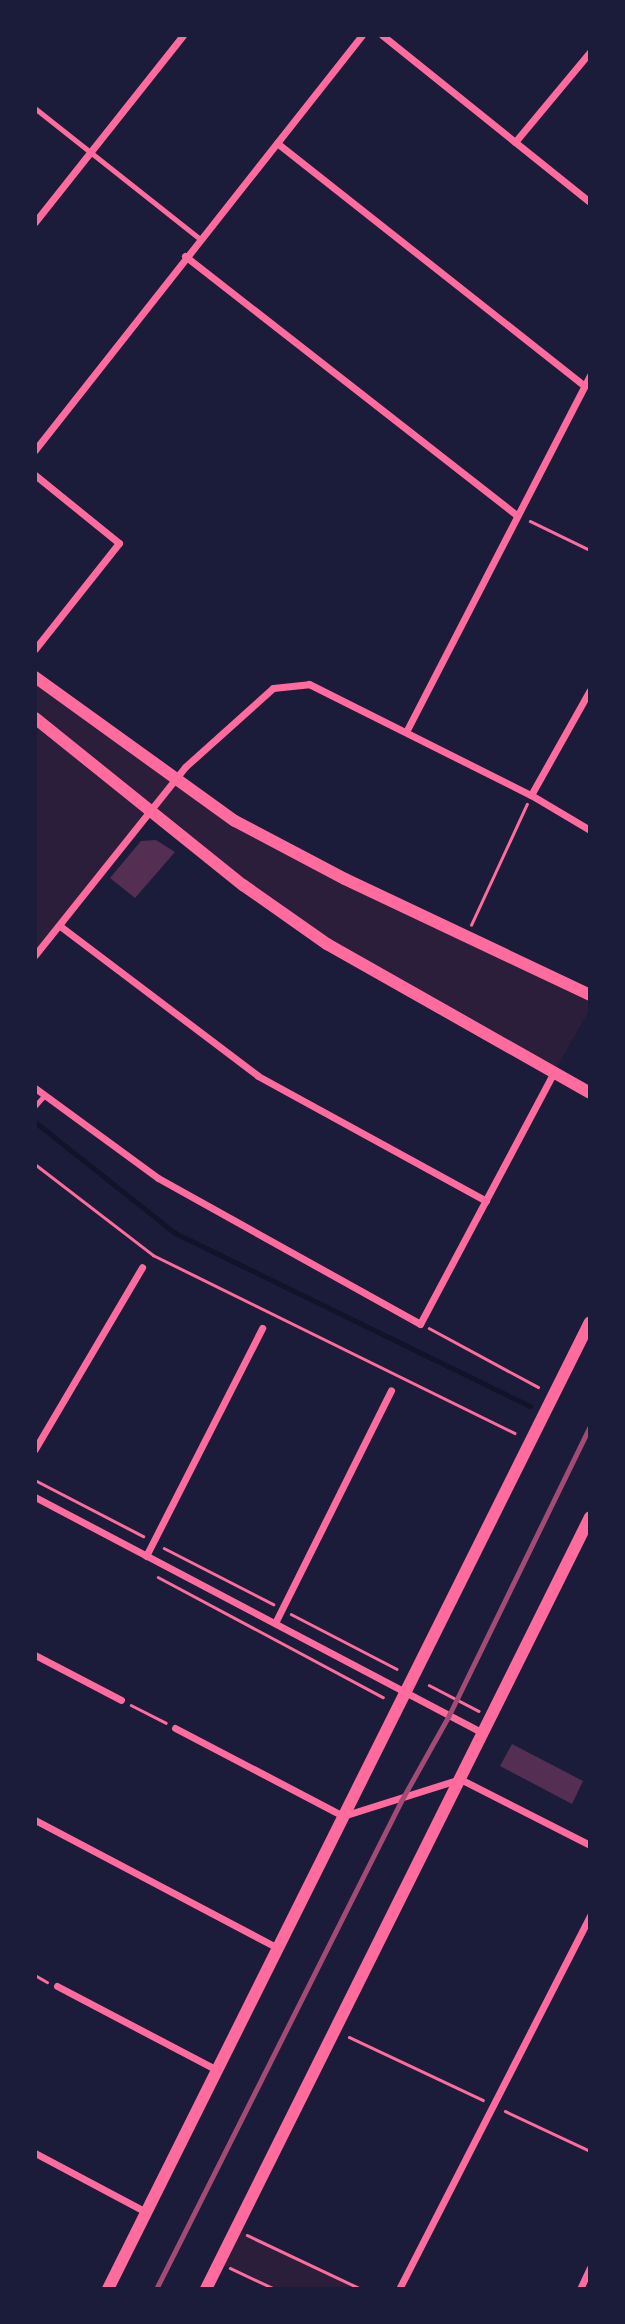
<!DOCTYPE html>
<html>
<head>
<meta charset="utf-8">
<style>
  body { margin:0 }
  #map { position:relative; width:625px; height:2324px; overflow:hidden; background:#1b1b3a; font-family:"Noto Sans",sans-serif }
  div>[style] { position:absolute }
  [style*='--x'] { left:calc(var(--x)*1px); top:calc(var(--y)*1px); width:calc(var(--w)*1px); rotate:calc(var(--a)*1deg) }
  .green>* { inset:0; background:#2a1e3b }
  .stream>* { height:5px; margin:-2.5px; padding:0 2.5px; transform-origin:2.5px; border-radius:2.5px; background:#12122b }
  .building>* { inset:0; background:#542f53 }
  .path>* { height:2.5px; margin:-1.25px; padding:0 1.25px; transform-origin:1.25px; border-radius:1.25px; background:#ff6b9d }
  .service>* { height:4.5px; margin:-2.25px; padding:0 2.25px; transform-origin:2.25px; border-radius:2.25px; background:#ff6b9d }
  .minor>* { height:7px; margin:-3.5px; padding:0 3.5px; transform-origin:3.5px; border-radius:3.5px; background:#ff6b9d }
  .secondary>* { height:12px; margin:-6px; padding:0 6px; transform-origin:6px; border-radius:6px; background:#ff6b9d }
  .rail>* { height:5px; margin:-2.5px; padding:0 2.5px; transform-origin:2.5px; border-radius:2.5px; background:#a44b75 }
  span { translate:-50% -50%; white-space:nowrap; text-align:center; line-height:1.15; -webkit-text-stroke:7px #1b1b3a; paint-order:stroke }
  .frame { position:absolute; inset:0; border:37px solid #1b1b3a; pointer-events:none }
</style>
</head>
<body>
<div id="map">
  <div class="green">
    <i style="clip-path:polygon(35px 677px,235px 821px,590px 995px,590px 1009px,553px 1074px,327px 944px,152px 809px,35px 955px)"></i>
    <i style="clip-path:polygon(236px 2229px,361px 2289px,275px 2289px,219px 2263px)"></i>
  </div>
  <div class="stream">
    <i style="--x:35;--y:1122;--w:179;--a:38.4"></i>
    <i style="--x:175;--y:1233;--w:395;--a:26"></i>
  </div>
  <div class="building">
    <i style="clip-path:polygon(156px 840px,175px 852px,135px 898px,110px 878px,141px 841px)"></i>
    <i style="clip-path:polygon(512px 1744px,583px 1781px,572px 1804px,500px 1766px)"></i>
  </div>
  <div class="path">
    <i style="--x:530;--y:521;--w:67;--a:25.8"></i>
    <i style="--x:471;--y:925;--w:133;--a:-65.2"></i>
    <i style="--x:35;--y:1164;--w:149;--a:37.6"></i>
    <i style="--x:153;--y:1255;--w:403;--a:26.2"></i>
    <i style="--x:429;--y:1328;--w:124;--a:28.4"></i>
    <i style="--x:35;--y:1480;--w:122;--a:27.4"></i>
    <i style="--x:164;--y:1548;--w:123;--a:27.2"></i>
    <i style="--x:158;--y:1577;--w:255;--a:28.1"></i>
    <i style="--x:291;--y:1614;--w:119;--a:27.4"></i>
    <i style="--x:429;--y:1685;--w:56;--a:27.5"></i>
    <i style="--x:131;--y:1705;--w:39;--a:27"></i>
    <i style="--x:35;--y:1975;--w:14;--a:30"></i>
    <i style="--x:349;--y:2037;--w:148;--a:25.2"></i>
    <i style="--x:505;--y:2111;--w:94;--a:25.2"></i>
    <i style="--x:247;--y:2235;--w:126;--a:25.3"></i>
    <i style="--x:230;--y:2268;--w:50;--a:25"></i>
  </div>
  <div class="service">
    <i style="--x:35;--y:108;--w:211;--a:38.4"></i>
    <i style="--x:35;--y:1106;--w:13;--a:-48"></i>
  </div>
  <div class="minor">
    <i style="--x:382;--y:35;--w:267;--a:38.8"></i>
    <i style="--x:515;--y:142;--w:117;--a:-50.2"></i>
    <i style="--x:277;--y:143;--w:392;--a:38.3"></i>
    <i style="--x:35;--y:222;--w:238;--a:-51.6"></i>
    <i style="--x:185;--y:256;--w:421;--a:38"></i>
    <i style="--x:35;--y:450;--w:528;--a:-51.76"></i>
    <i style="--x:35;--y:475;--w:108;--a:39"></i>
    <i style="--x:119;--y:543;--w:135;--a:128.4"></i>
    <i style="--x:407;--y:730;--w:399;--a:-62.7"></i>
    <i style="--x:531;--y:795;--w:120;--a:-60.7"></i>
    <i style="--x:60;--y:926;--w:248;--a:37.1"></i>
    <i style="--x:258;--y:1076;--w:260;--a:28.7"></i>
    <i style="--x:35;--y:955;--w:241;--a:-51.4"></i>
    <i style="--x:185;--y:767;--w:118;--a:-41.9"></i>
    <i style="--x:273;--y:688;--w:36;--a:-6"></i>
    <i style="--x:309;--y:684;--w:248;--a:26.6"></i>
    <i style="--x:531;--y:795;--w:69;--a:30.7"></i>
    <i style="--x:35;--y:1088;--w:152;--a:36.2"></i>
    <i style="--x:158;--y:1178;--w:300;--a:29.1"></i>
    <i style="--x:420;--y:1324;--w:283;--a:-62"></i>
    <i style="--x:35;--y:1449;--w:211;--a:-59.5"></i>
    <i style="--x:35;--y:1497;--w:506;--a:27.78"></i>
    <i style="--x:146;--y:1556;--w:256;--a:-63"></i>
    <i style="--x:275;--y:1623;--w:260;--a:-63.5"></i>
    <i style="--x:35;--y:1655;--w:97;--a:27.6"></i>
    <i style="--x:175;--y:1728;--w:190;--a:27.6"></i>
    <i style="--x:343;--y:1816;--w:123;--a:-17.5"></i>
    <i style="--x:460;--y:1779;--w:146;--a:26.9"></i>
    <i style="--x:35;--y:1820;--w:275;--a:27.8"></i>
    <i style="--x:57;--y:1986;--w:181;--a:27.7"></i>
    <i style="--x:35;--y:2153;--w:126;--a:28"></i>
    <i style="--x:399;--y:2289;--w:420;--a:-62.9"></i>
    <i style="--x:580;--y:2289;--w:23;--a:-65"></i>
  </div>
  <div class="secondary">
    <i style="--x:35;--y:677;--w:246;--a:35.8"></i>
    <i style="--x:235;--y:821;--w:124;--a:27.8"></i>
    <i style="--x:345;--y:879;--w:271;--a:25.3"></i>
    <i style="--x:35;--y:718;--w:267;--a:38.8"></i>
    <i style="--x:243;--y:885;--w:103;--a:35.1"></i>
    <i style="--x:327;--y:944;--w:302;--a:29.5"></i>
    <i style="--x:108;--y:2289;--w:1080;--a:-63.51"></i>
    <i style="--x:206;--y:2289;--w:862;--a:-63.55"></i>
  </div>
  <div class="rail">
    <i style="--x:156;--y:2289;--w:546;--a:-63.34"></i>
    <i style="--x:401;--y:1801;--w:98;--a:-60.8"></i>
    <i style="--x:449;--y:1715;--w:322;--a:-64"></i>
  </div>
  <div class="frame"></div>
</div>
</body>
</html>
